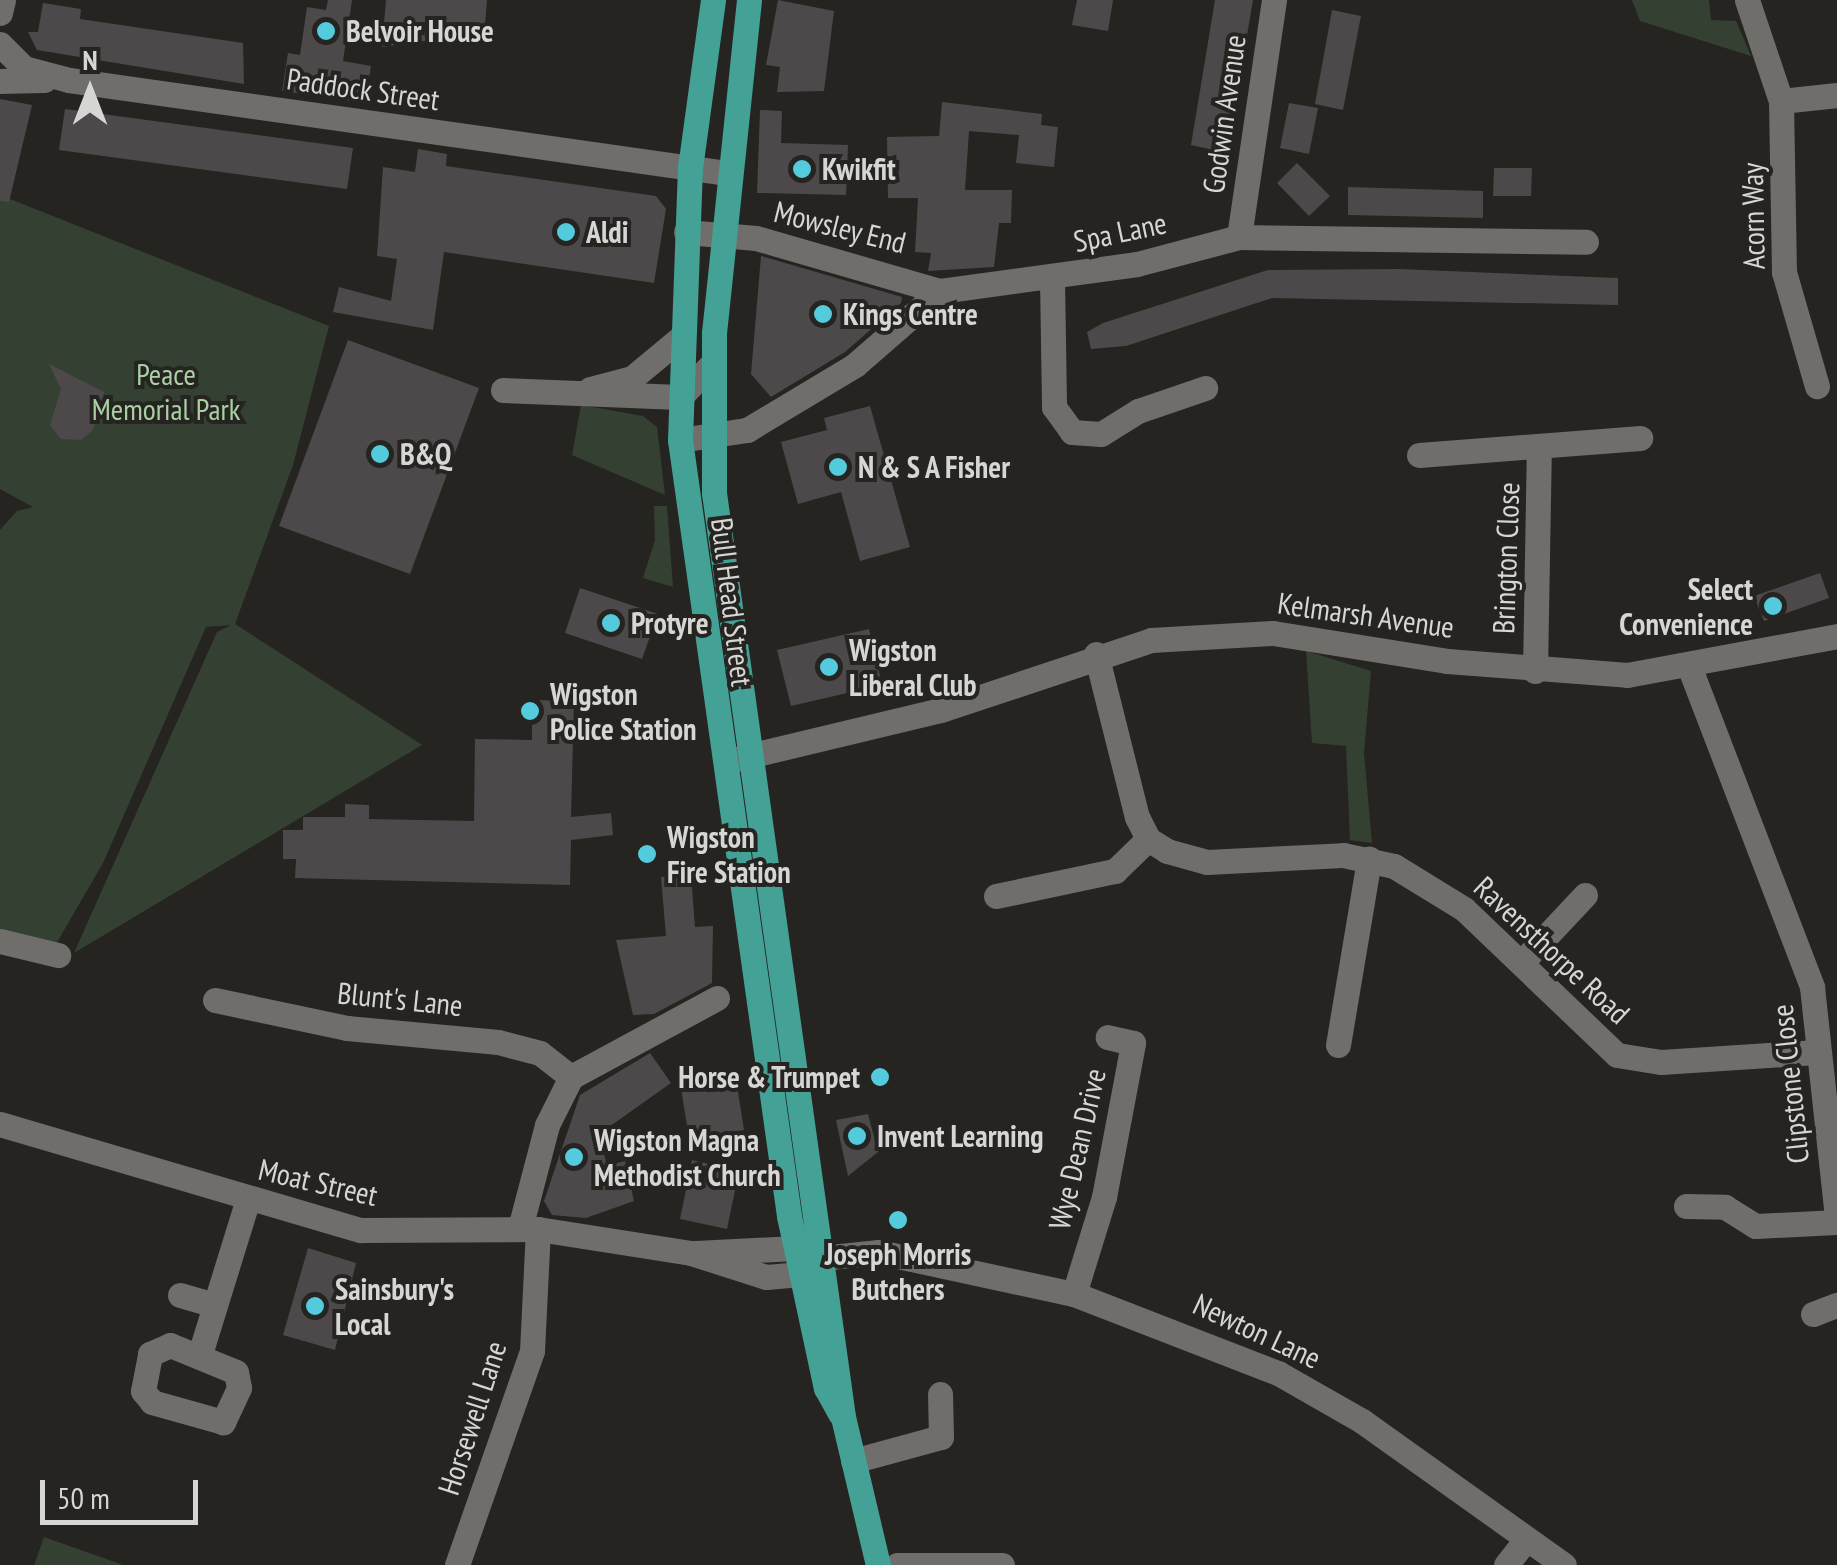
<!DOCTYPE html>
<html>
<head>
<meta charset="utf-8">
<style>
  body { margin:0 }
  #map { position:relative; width:1837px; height:1565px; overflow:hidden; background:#252421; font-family:"PT Sans Narrow",sans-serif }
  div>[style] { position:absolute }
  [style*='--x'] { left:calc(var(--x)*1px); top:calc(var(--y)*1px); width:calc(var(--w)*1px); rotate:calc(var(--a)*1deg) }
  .green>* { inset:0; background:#344132 }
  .building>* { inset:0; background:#4d494a }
  .street>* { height:25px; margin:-12.5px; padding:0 12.5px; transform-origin:12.5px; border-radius:12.5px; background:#6f6e6b }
  .secondary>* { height:25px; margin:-12.5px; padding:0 12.5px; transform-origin:12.5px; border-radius:12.5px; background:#6f6e6b }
  .primary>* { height:25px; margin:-12.5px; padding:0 12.5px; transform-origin:12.5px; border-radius:12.5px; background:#43a295 }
  .dots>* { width:28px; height:28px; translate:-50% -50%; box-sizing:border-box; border:5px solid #252421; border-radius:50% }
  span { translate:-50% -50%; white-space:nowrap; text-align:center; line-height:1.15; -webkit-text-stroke:8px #252421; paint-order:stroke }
  .poi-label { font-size:30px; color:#d6d6d4; font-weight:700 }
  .left { translate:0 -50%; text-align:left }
  .right { translate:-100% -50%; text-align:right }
  .street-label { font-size:30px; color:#d6d6d4 }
  .park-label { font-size:30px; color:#a8d0a3 }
  .north { position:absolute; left:40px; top:40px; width:100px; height:100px; -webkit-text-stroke:8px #252421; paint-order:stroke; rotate:0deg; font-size:28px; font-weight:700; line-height:40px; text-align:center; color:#d6d6d4 }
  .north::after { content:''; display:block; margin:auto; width:35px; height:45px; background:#d6d6d4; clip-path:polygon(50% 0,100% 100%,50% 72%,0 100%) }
  .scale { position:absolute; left:40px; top:1480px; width:158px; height:45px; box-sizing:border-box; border:5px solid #d6d6d4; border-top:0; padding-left:12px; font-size:30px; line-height:35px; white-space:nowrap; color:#d6d6d4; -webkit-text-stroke:8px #252421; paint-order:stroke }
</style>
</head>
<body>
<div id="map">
  <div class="green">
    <i style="clip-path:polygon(1632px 0,1709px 0,1711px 20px,1736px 21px,1751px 56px,1640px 21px)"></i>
    <i style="clip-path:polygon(0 195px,329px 326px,293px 465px,235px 624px,422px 745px,74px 953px,217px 632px,231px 625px,206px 627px,103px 863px,52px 951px,0 936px,0 530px,17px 511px,33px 507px,0 489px)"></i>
    <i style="clip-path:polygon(581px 405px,643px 416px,657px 427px,665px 495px,572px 455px)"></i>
    <i style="clip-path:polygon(654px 506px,667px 506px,673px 587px,643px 578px,655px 540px)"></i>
    <i style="clip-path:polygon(1306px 651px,1371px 671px,1364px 753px,1372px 843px,1350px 840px,1346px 746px,1312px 743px)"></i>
    <i style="clip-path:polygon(44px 1537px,123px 1565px,34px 1565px)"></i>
  </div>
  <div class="building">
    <i style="clip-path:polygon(328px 0,352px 0,343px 61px,371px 66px,365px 103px,282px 91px,288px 53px,300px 55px,307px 7px,326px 10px)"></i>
    <i style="clip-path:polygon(386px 0,487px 0,485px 25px,482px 33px,382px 47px)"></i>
    <i style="clip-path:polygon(778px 0,834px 11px,824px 91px,777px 92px,780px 67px,766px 65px)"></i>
    <i style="clip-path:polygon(1077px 0,1113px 0,1108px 31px,1072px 25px)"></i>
    <i style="clip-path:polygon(1215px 0,1253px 0,1227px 153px,1191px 145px)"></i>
    <i style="clip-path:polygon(43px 3px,81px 9px,80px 19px,243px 43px,244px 84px,37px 50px,28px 32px,38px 32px)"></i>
    <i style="clip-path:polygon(1332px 10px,1361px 16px,1343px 110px,1315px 104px)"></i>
    <i style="clip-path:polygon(0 99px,32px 105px,9px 202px,0 201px)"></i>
    <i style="clip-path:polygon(942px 102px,1042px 114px,1041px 125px,1058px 127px,1054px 167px,1016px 163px,1019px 135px,969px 131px,965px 190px,1012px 190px,1011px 223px,999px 223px,994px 267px,928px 271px,931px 253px,915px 252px,918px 198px,888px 198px,887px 137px,939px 136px)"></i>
    <i style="clip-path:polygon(1289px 103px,1318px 108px,1309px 154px,1280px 148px)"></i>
    <i style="clip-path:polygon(65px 109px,353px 148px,347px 189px,59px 150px)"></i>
    <i style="clip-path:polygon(760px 110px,782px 111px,781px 143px,848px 145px,846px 195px,757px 193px)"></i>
    <i style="clip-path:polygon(418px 149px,447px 154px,446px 166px,656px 196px,666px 209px,654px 283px,444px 252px,433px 330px,333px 312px,339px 287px,391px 301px,397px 259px,377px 256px,383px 167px,415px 172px)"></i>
    <i style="clip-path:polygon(1297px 163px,1330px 196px,1309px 216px,1277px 183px)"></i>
    <i style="clip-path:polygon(1494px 168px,1532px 168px,1531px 196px,1493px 196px)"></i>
    <i style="clip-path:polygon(1348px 187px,1483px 191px,1483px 218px,1348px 215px)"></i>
    <i style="clip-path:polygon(761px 256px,902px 297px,901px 303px,845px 352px,771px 397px,751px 374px)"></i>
    <i style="clip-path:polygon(1399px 269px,1618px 278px,1618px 305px,1272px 298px,1126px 346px,1091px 349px,1087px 332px,1103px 323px,1268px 270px)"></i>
    <i style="clip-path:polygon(348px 340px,479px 388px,410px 574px,279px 526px)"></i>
    <i style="clip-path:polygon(49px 364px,104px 392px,93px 430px,81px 440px,61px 439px,50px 425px,61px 389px)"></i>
    <i style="clip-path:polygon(870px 406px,910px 547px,860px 561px,841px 492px,798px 504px,781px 442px,827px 430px,824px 418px)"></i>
    <i style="clip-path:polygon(1820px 573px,1829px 598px,1764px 621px,1754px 596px)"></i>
    <i style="clip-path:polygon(580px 588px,658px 614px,642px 659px,565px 633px)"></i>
    <i style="clip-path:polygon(869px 629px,882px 685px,791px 706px,777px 650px)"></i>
    <i style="clip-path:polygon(532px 700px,574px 701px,571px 817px,611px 813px,613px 835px,571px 840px,570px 885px,295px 878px,296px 859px,283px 859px,283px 830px,303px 830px,303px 817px,345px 817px,345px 804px,369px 805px,369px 819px,474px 821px,475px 739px,532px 740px)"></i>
    <i style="clip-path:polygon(691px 874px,695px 927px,713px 926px,712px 983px,654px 1014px,633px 1015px,616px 940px,666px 936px,661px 877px)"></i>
    <i style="clip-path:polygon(650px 1053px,671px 1083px,599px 1134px,607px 1166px,625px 1161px,634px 1201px,586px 1218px,552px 1215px,544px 1201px,580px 1095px)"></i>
    <i style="clip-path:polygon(735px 1073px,744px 1130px,689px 1138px,680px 1082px)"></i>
    <i style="clip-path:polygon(868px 1114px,878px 1152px,848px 1176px,836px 1120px)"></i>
    <i style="clip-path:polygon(692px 1160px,739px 1171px,727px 1229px,680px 1219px)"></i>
    <i style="clip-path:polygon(308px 1248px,356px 1263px,335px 1350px,283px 1335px)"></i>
  </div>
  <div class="street">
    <i style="--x:1747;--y:0;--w:107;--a:71.4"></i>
    <i style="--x:1781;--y:101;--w:171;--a:89"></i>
    <i style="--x:1784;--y:272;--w:119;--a:73.9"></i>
    <i style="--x:0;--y:44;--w:34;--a:45"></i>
    <i style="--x:24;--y:68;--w:47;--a:14.9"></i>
    <i style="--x:69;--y:80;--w:665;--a:8.04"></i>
    <i style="--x:0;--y:81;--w:44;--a:-1.3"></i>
    <i style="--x:1781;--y:101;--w:56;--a:-6.1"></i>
    <i style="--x:686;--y:232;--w:70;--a:4.9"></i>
    <i style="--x:756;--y:238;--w:191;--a:16.1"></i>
    <i style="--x:1239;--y:237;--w:240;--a:-81.6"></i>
    <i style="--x:1052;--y:278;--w:129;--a:89.1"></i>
    <i style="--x:1054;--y:407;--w:31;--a:54"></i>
    <i style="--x:1072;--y:432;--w:29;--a:4"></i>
    <i style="--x:1101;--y:434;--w:44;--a:-31.9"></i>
    <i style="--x:1138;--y:411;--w:71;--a:-18.9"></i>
    <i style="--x:590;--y:389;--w:43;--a:-14.7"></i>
    <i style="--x:632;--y:378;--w:61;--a:-39.7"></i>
    <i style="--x:503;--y:390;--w:177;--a:2.3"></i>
    <i style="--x:680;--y:397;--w:46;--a:-45.9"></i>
    <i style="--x:680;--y:440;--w:68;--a:-8.5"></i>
    <i style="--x:747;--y:430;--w:126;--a:-31"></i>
    <i style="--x:855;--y:365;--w:113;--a:-41"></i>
    <i style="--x:940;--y:291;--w:199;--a:-7.8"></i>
    <i style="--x:1137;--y:264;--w:106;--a:-14.8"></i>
    <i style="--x:1239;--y:237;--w:347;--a:0.8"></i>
    <i style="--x:1419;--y:455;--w:222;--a:-4.4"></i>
    <i style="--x:1096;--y:654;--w:168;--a:75.9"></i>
    <i style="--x:1137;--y:817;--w:25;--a:63"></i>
    <i style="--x:1148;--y:839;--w:22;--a:32"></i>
    <i style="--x:1167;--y:851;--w:41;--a:15.4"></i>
    <i style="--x:1207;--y:862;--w:136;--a:-2.9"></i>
    <i style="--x:1343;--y:855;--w:52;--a:12.2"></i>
    <i style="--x:1394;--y:866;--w:82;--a:31.6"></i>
    <i style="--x:1464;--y:909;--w:211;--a:43.7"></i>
    <i style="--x:1617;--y:1055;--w:45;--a:9"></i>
    <i style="--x:1661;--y:1062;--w:156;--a:-3.7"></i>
    <i style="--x:1689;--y:666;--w:344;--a:69"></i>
    <i style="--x:1812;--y:987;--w:232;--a:83.8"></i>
    <i style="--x:1535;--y:671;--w:223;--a:-89"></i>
    <i style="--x:996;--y:896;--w:122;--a:-11.9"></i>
    <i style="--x:1115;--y:871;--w:46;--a:-44.1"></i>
    <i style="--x:0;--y:941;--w:60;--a:13.6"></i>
    <i style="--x:1522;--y:962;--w:92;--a:-46.8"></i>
    <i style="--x:215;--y:1000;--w:135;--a:12"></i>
    <i style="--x:347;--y:1028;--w:152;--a:5.3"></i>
    <i style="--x:498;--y:1042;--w:43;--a:14.7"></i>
    <i style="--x:540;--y:1053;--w:39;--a:38"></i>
    <i style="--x:1338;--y:1045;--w:189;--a:-80.5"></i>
    <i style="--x:1686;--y:1206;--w:39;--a:1"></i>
    <i style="--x:1725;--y:1207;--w:36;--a:32"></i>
    <i style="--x:1756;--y:1226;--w:81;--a:-2.8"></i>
    <i style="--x:520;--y:1228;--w:106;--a:-75.3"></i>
    <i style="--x:547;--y:1125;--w:54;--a:-63.4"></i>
    <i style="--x:571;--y:1077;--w:166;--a:-28.4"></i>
    <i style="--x:1074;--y:1294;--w:102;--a:-72.8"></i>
    <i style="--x:1104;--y:1197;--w:157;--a:-79.3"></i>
    <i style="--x:1133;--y:1043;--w:26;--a:-167"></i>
    <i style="--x:180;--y:1295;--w:36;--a:16"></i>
    <i style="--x:1813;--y:1314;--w:26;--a:-21"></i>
    <i style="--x:170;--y:1345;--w:71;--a:22.2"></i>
    <i style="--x:236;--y:1372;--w:16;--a:79"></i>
    <i style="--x:239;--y:1388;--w:38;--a:115"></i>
    <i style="--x:223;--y:1422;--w:74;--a:-164.3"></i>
    <i style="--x:152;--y:1402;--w:14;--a:-129"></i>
    <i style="--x:143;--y:1391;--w:38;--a:-79"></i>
    <i style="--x:150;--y:1354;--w:22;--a:-24"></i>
    <i style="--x:200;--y:1354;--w:162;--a:-72.8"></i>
    <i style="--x:853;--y:1461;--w:91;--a:-15.3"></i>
    <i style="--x:941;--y:1437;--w:43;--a:-91.3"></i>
    <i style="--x:457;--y:1565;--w:227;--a:-70.7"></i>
    <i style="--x:532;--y:1351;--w:122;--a:-87.2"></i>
    <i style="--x:897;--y:1565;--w:105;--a:0"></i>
    <i style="--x:1506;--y:1565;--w:31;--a:-52"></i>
  </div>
  <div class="secondary">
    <i style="--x:0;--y:13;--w:13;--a:-77"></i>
    <i style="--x:732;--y:760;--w:215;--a:-13.5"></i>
    <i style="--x:941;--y:710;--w:221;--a:-18.4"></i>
    <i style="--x:1151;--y:640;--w:122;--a:-3.3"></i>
    <i style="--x:1273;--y:633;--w:176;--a:9.1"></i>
    <i style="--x:1447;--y:661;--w:181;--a:4.4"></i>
    <i style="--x:1627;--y:675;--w:214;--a:-10.5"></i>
    <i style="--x:0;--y:1124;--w:376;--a:16.4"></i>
    <i style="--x:361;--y:1230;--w:177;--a:-0.3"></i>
    <i style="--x:538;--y:1229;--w:155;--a:8.9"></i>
    <i style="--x:691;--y:1253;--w:79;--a:17.7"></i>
    <i style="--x:766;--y:1277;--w:35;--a:-5"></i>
    <i style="--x:801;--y:1274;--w:26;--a:-39"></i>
    <i style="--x:821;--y:1258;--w:58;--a:-5.9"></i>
    <i style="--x:879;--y:1252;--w:199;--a:12.2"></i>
    <i style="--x:1074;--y:1294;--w:219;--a:21.2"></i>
    <i style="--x:1278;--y:1373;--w:97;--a:29.7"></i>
    <i style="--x:1362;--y:1421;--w:248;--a:35.5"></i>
    <i style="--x:696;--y:1253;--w:98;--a:-2.9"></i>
    <i style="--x:794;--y:1248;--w:22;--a:22"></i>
  </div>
  <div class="primary">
    <i style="--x:713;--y:0;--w:169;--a:97.8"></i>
    <i style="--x:690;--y:167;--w:273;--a:92.1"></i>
    <i style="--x:680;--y:440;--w:784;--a:82"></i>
    <i style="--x:789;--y:1216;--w:176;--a:77.9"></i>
    <i style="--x:826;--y:1388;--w:29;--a:61"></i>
    <i style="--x:749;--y:0;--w:335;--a:96"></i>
    <i style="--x:714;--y:333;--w:160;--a:90"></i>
    <i style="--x:714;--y:493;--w:933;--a:82.05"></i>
    <i style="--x:843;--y:1417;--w:152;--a:76.7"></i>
  </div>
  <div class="dots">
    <i style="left:326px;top:31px;background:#54cadd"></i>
    <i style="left:802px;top:169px;background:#54cadd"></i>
    <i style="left:566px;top:232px;background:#54cadd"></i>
    <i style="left:823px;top:314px;background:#54cadd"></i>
    <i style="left:380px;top:454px;background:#54cadd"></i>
    <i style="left:838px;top:467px;background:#54cadd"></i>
    <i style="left:1773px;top:606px;background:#54cadd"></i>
    <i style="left:611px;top:623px;background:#54cadd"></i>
    <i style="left:829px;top:667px;background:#54cadd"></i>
    <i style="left:530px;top:711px;background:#54cadd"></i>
    <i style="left:647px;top:854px;background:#54cadd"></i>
    <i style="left:880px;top:1077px;background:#54cadd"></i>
    <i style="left:857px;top:1136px;background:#54cadd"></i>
    <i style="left:574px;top:1157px;background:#54cadd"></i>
    <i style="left:898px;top:1220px;background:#54cadd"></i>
    <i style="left:315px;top:1306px;background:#54cadd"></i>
  </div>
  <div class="poi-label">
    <span class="left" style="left:346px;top:31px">Belvoir House</span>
    <span class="left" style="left:822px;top:169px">Kwikfit</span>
    <span class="left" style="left:586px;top:232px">Aldi</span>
    <span class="left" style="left:843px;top:314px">Kings Centre</span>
    <span class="left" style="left:400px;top:454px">B&amp;Q</span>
    <span class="left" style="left:858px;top:467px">N &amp; S A Fisher</span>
    <span class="right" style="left:1753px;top:606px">Select<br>Convenience</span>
    <span class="left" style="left:631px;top:623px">Protyre</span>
    <span class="left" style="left:849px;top:667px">Wigston<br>Liberal Club</span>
    <span class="left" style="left:550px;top:711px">Wigston<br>Police Station</span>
    <span class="left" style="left:667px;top:854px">Wigston<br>Fire Station</span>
    <span class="right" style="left:860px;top:1077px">Horse &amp; Trumpet</span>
    <span class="left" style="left:877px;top:1136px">Invent Learning</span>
    <span class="left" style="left:594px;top:1157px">Wigston Magna<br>Methodist Church</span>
    <span style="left:898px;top:1271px">Joseph Morris<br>Butchers</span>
    <span class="left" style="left:335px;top:1306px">Sainsbury's<br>Local</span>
  </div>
  <div class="street-label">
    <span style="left:363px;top:89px;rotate:8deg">Paddock Street</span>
    <span style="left:1224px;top:114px;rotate:-82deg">Godwin Avenue</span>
    <span style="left:1753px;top:216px;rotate:-91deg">Acorn Way</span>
    <span style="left:840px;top:227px;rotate:14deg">Mowsley End</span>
    <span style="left:1120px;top:232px;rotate:-12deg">Spa Lane</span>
    <span style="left:1506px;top:558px;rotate:-88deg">Brington Close</span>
    <span style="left:732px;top:602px;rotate:83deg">Bull Head Street</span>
    <span style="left:1366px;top:615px;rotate:8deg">Kelmarsh Avenue</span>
    <span style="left:1552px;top:950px;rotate:43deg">Ravensthorpe Road</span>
    <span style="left:400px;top:999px;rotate:6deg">Blunt's Lane</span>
    <span style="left:1790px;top:1084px;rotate:-96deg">Clipstone Close</span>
    <span style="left:1077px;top:1149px;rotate:-77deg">Wye Dean Drive</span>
    <span style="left:318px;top:1182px;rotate:13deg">Moat Street</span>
    <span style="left:1257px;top:1331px;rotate:25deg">Newton Lane</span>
    <span style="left:472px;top:1418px;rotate:-72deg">Horsewell Lane</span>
  </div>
  <div class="park-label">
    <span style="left:166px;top:391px">Peace<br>Memorial Park</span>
  </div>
  <div class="north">N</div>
  <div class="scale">50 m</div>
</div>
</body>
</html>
